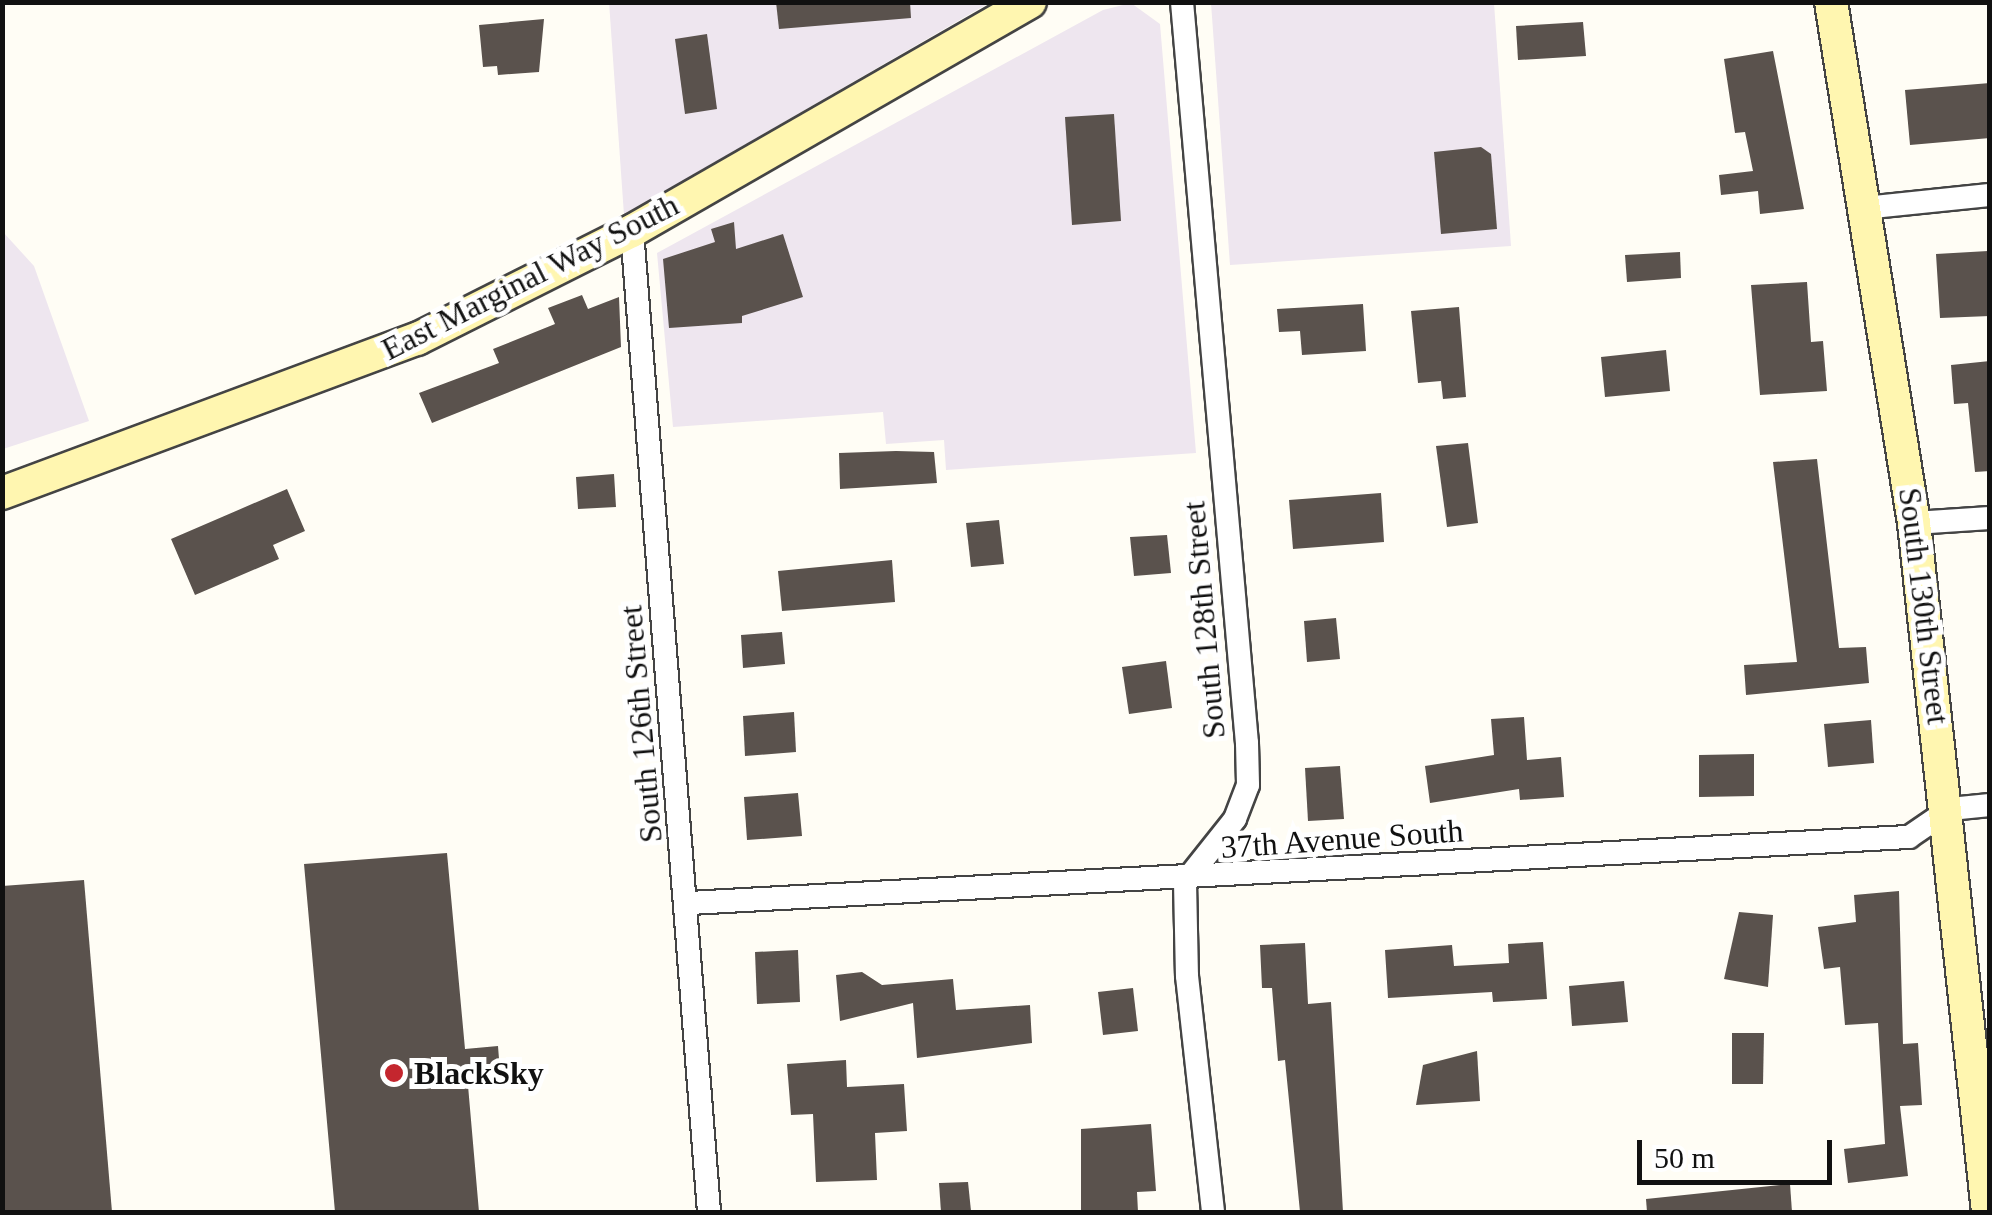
<!DOCTYPE html>
<html>
<head>
<meta charset="utf-8">
<style>
  body { margin:0 }
  #map { position:relative; width:1992px; height:1215px; overflow:hidden; background:#fffdf5; font-family:Georgia,serif }
  div>[style] { position:absolute }
  [style*='--x'] { left:calc(var(--x)*1px); top:calc(var(--y)*1px); width:calc(var(--w)*1px); rotate:calc(var(--a)*1deg) }
  .industrial>* { inset:0; background:#eee6ef }
  .building>* { inset:0; background:#5a524d }
  .roads { filter:drop-shadow(2px 0 #444) drop-shadow(-2px 0 #444) drop-shadow(0 2px #444) drop-shadow(0 -2px #444) }
  .street>* { height:22px; margin:-11px; padding:0 11px; transform-origin:11px; border-radius:11px; background:#fff }
  .secondary>* { height:32px; margin:-16px; padding:0 16px; transform-origin:16px; border-radius:16px; background:#fff6b0 }
  .dots>* { width:28px; height:28px; translate:-50% -50%; box-sizing:border-box; border:5px solid #fff; border-radius:50% }
  span { translate:-50% -50%; white-space:nowrap; text-align:center; line-height:1.15; -webkit-text-stroke:10px #fff; paint-order:stroke }
  .street-label { font-size:32px; color:#111 }
  .poi-label { font-size:32px; color:#111; font-weight:700 }
  .left { translate:0 -50%; text-align:left }
  .frame { position:absolute; inset:0; border:5px solid #111; pointer-events:none }
  .scale { position:absolute; left:1637px; top:1140px; width:195px; height:45px; box-sizing:border-box; border:5px solid #111; border-top:0; padding-left:12px; font-size:30px; line-height:35px; white-space:nowrap; color:#111; -webkit-text-stroke:8px #fff; paint-order:stroke }
</style>
</head>
<body>
<div id="map">
  <div class="industrial">
    <i style="clip-path:polygon(609px 2px,989px 3px,624px 215px)"></i>
    <i style="clip-path:polygon(1131px 3px,1160px 24px,1196px 453px,946px 470px,944px 440px,886px 444px,883px 412px,673px 427px,657px 253px,1103px 10px)"></i>
    <i style="clip-path:polygon(1211px 3px,1494px 3px,1511px 246px,1230px 265px)"></i>
    <i style="clip-path:polygon(3px 232px,34px 266px,89px 421px,3px 449px)"></i>
  </div>
  <div class="building">
    <i style="clip-path:polygon(776px 2px,910px 2px,911px 18px,779px 29px)"></i>
    <i style="clip-path:polygon(544px 19px,539px 72px,498px 75px,497px 66px,483px 67px,479px 25px)"></i>
    <i style="clip-path:polygon(1583px 22px,1586px 56px,1518px 60px,1516px 26px)"></i>
    <i style="clip-path:polygon(707px 34px,717px 109px,685px 114px,675px 39px)"></i>
    <i style="clip-path:polygon(1773px 51px,1804px 209px,1760px 214px,1758px 191px,1721px 195px,1719px 175px,1753px 171px,1745px 132px,1735px 133px,1724px 59px)"></i>
    <i style="clip-path:polygon(1990px 83px,1990px 138px,1910px 145px,1905px 90px)"></i>
    <i style="clip-path:polygon(1114px 114px,1121px 221px,1072px 225px,1065px 117px)"></i>
    <i style="clip-path:polygon(1481px 147px,1491px 154px,1497px 229px,1441px 234px,1434px 152px)"></i>
    <i style="clip-path:polygon(734px 222px,736px 249px,783px 234px,803px 297px,742px 316px,742px 323px,669px 328px,663px 259px,715px 242px,711px 229px)"></i>
    <i style="clip-path:polygon(1988px 251px,1990px 316px,1940px 318px,1936px 254px)"></i>
    <i style="clip-path:polygon(1680px 252px,1681px 278px,1627px 282px,1625px 255px)"></i>
    <i style="clip-path:polygon(1807px 282px,1811px 342px,1823px 341px,1827px 391px,1760px 395px,1751px 285px)"></i>
    <i style="clip-path:polygon(582px 295px,588px 309px,619px 297px,621px 347px,432px 423px,419px 393px,499px 363px,493px 349px,555px 324px,548px 308px)"></i>
    <i style="clip-path:polygon(1363px 304px,1366px 351px,1302px 355px,1300px 331px,1279px 332px,1277px 309px)"></i>
    <i style="clip-path:polygon(1459px 307px,1466px 397px,1443px 399px,1441px 381px,1418px 383px,1411px 311px)"></i>
    <i style="clip-path:polygon(1666px 350px,1670px 391px,1605px 397px,1601px 357px)"></i>
    <i style="clip-path:polygon(1990px 361px,1990px 471px,1975px 472px,1968px 403px,1954px 404px,1951px 365px)"></i>
    <i style="clip-path:polygon(1468px 443px,1478px 523px,1447px 527px,1436px 446px)"></i>
    <i style="clip-path:polygon(896px 451px,934px 452px,937px 483px,840px 489px,839px 453px)"></i>
    <i style="clip-path:polygon(1817px 459px,1839px 648px,1866px 647px,1869px 683px,1746px 695px,1744px 665px,1797px 662px,1773px 462px)"></i>
    <i style="clip-path:polygon(614px 474px,616px 507px,578px 509px,576px 477px)"></i>
    <i style="clip-path:polygon(287px 489px,305px 531px,273px 545px,279px 559px,195px 595px,171px 539px)"></i>
    <i style="clip-path:polygon(1381px 493px,1384px 542px,1293px 549px,1289px 500px)"></i>
    <i style="clip-path:polygon(999px 520px,1004px 564px,971px 567px,966px 523px)"></i>
    <i style="clip-path:polygon(1167px 535px,1171px 573px,1134px 576px,1130px 537px)"></i>
    <i style="clip-path:polygon(892px 560px,895px 602px,782px 611px,778px 571px)"></i>
    <i style="clip-path:polygon(1336px 618px,1340px 659px,1307px 662px,1304px 621px)"></i>
    <i style="clip-path:polygon(782px 632px,785px 664px,743px 668px,741px 635px)"></i>
    <i style="clip-path:polygon(1166px 661px,1172px 708px,1129px 714px,1122px 667px)"></i>
    <i style="clip-path:polygon(794px 712px,796px 752px,745px 756px,743px 716px)"></i>
    <i style="clip-path:polygon(1524px 717px,1527px 760px,1561px 757px,1564px 797px,1520px 800px,1519px 789px,1430px 803px,1425px 766px,1494px 755px,1491px 719px)"></i>
    <i style="clip-path:polygon(1871px 720px,1874px 763px,1828px 767px,1824px 724px)"></i>
    <i style="clip-path:polygon(1754px 754px,1754px 796px,1699px 797px,1699px 755px)"></i>
    <i style="clip-path:polygon(1340px 766px,1344px 819px,1308px 821px,1305px 768px)"></i>
    <i style="clip-path:polygon(798px 793px,802px 836px,747px 840px,744px 797px)"></i>
    <i style="clip-path:polygon(447px 853px,465px 1049px,498px 1046px,500px 1072px,467px 1074px,479px 1212px,335px 1212px,304px 864px)"></i>
    <i style="clip-path:polygon(84px 880px,112px 1212px,2px 1212px,2px 886px)"></i>
    <i style="clip-path:polygon(1899px 891px,1903px 1044px,1918px 1043px,1922px 1105px,1900px 1106px,1908px 1176px,1848px 1183px,1844px 1149px,1885px 1144px,1878px 1023px,1845px 1025px,1840px 967px,1824px 969px,1818px 927px,1856px 922px,1854px 895px)"></i>
    <i style="clip-path:polygon(1739px 912px,1773px 915px,1768px 987px,1724px 979px)"></i>
    <i style="clip-path:polygon(1543px 942px,1547px 999px,1493px 1002px,1492px 992px,1388px 998px,1385px 950px,1452px 945px,1454px 966px,1509px 963px,1508px 944px)"></i>
    <i style="clip-path:polygon(1305px 943px,1308px 1004px,1331px 1002px,1343px 1212px,1300px 1212px,1285px 1060px,1278px 1061px,1272px 988px,1262px 988px,1260px 945px)"></i>
    <i style="clip-path:polygon(798px 950px,800px 1002px,757px 1004px,755px 952px)"></i>
    <i style="clip-path:polygon(862px 972px,882px 985px,953px 979px,956px 1010px,1030px 1005px,1032px 1043px,917px 1058px,913px 1003px,840px 1021px,836px 975px)"></i>
    <i style="clip-path:polygon(1624px 981px,1628px 1022px,1572px 1026px,1569px 986px)"></i>
    <i style="clip-path:polygon(1133px 988px,1138px 1031px,1103px 1035px,1098px 992px)"></i>
    <i style="clip-path:polygon(1732px 1033px,1764px 1033px,1763px 1084px,1732px 1084px)"></i>
    <i style="clip-path:polygon(1477px 1051px,1480px 1101px,1416px 1105px,1423px 1065px)"></i>
    <i style="clip-path:polygon(846px 1060px,847px 1087px,904px 1084px,907px 1131px,875px 1133px,877px 1180px,816px 1182px,813px 1114px,791px 1115px,787px 1064px)"></i>
    <i style="clip-path:polygon(1151px 1124px,1156px 1191px,1137px 1192px,1138px 1212px,1081px 1212px,1081px 1129px)"></i>
    <i style="clip-path:polygon(968px 1182px,971px 1211px,941px 1212px,939px 1183px)"></i>
    <i style="clip-path:polygon(1790px 1184px,1792px 1212px,1647px 1212px,1646px 1199px)"></i>
  </div>
  <div class="roads">
    <div class="street">
      <i style="--x:1182;--y:2;--w:744;--a:84.99"></i>
      <i style="--x:1247;--y:743;--w:42;--a:88.6"></i>
      <i style="--x:1248;--y:785;--w:36;--a:111"></i>
      <i style="--x:1235;--y:819;--w:80;--a:128.4"></i>
      <i style="--x:1185;--y:882;--w:94;--a:88.8"></i>
      <i style="--x:1187;--y:976;--w:237;--a:83.7"></i>
      <i style="--x:1864;--y:208;--w:127;--a:-5.9"></i>
      <i style="--x:632;--y:231;--w:984;--a:85.51"></i>
      <i style="--x:1914;--y:523;--w:76;--a:-3.8"></i>
      <i style="--x:689;--y:903;--w:1222;--a:-3.1"></i>
      <i style="--x:1909;--y:837;--w:50;--a:-34.3"></i>
      <i style="--x:1950;--y:809;--w:40;--a:-5.7"></i>
    </div>
    <div class="secondary">
      <i style="--x:1831;--y:2;--w:528;--a:80.95"></i>
      <i style="--x:1914;--y:523;--w:693;--a:83.87"></i>
      <i style="--x:2;--y:493;--w:443;--a:-20.4"></i>
      <i style="--x:417;--y:339;--w:241;--a:-26.7"></i>
      <i style="--x:632;--y:231;--w:459;--a:-29.9"></i>
    </div>
  </div>
  <div class="dots">
    <i style="left:394px;top:1073px;background:#c4262e"></i>
  </div>
  <div class="street-label">
    <span style="left:530px;top:277px;rotate:-27deg">East Marginal Way South</span>
    <span style="left:1924px;top:606px;rotate:83deg">South 130th Street</span>
    <span style="left:1204px;top:620px;rotate:-95deg">South 128th Street</span>
    <span style="left:641px;top:724px;rotate:-95deg">South 126th Street</span>
    <span style="left:1342px;top:839px;rotate:-4deg">37th Avenue South</span>
  </div>
  <div class="poi-label">
    <span class="left" style="left:414px;top:1073px">BlackSky</span>
  </div>
  <div class="frame"></div>
  <div class="scale">50 m</div>
</div>
</body>
</html>
